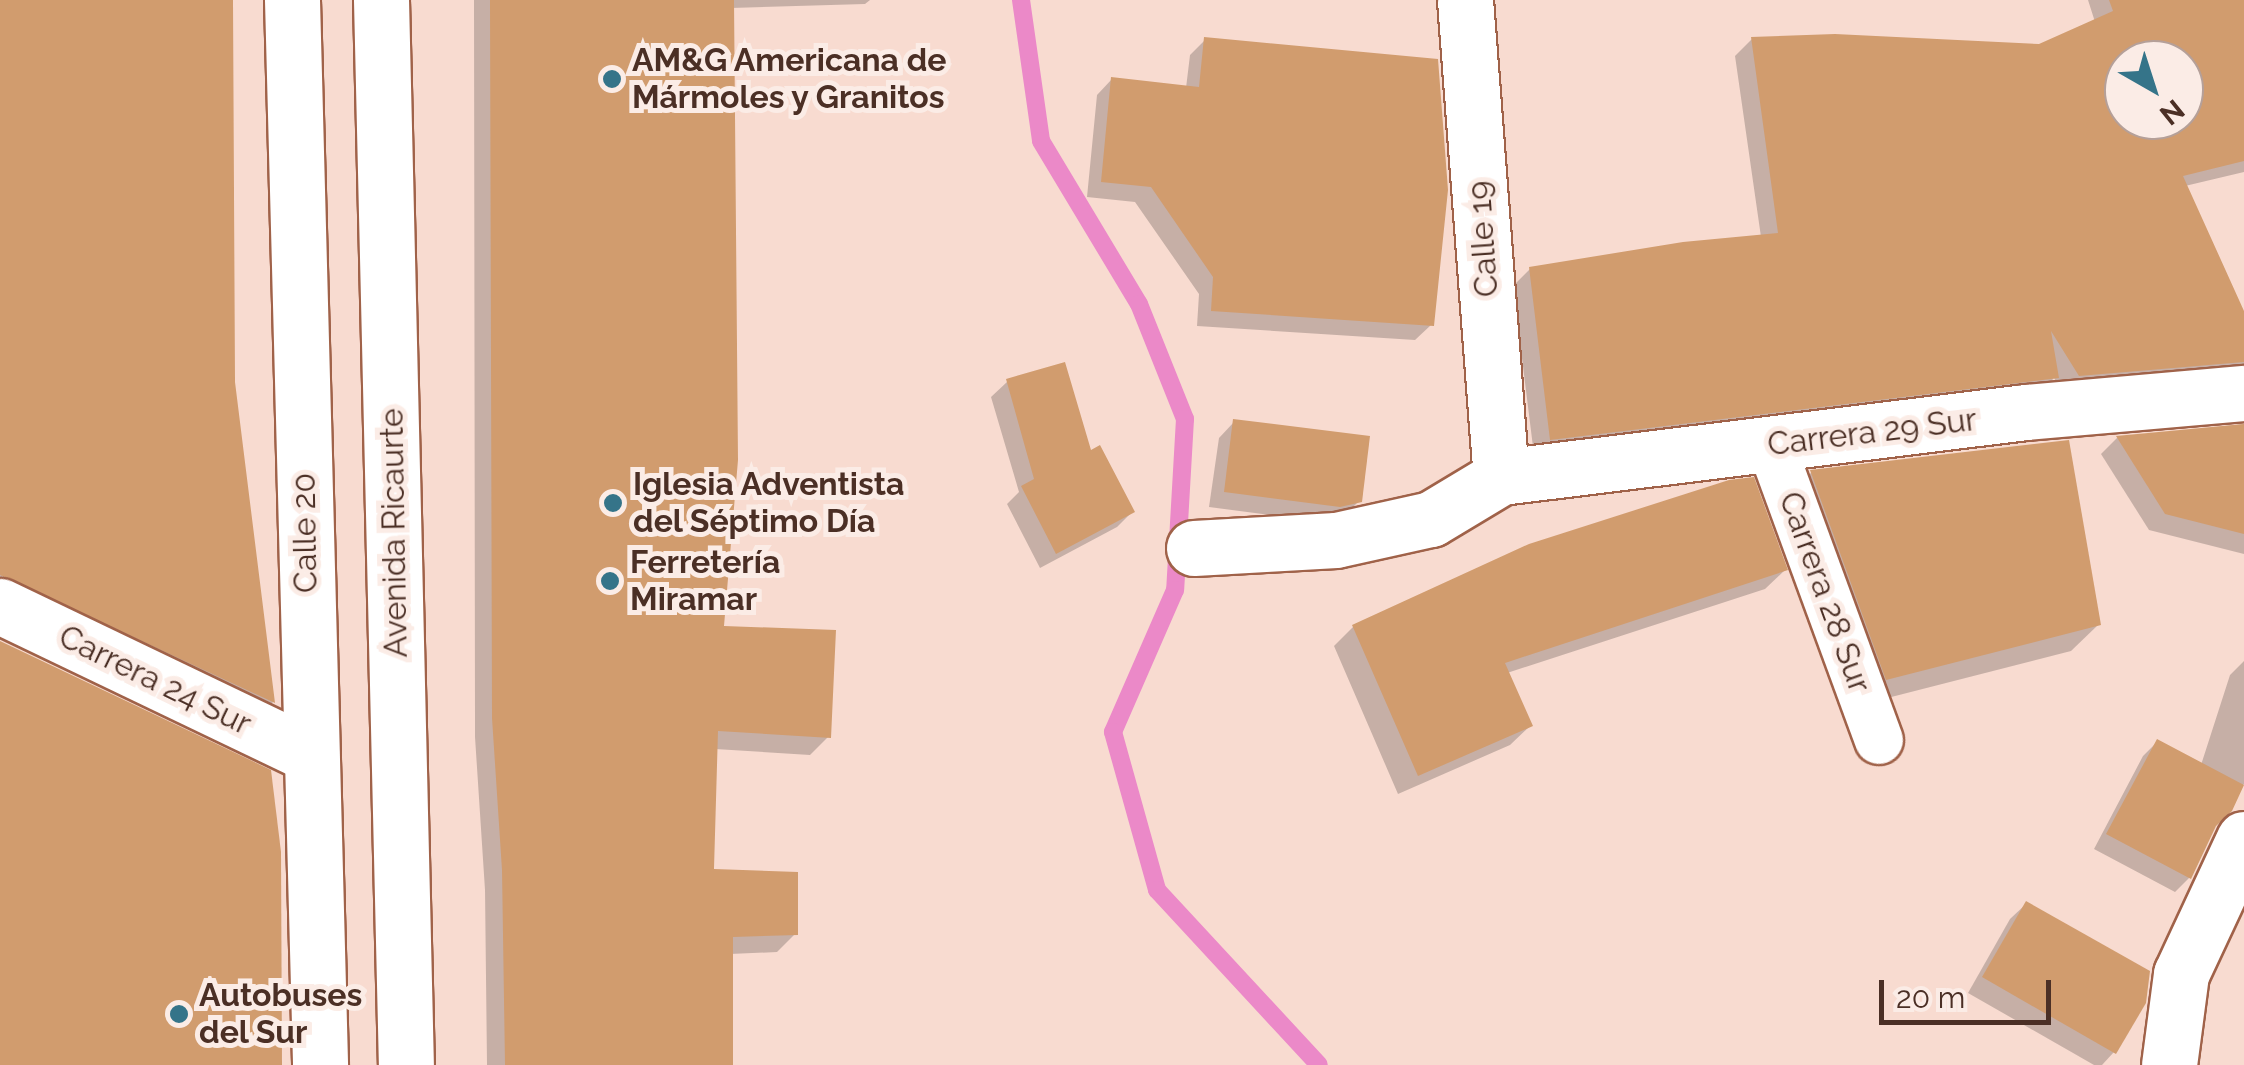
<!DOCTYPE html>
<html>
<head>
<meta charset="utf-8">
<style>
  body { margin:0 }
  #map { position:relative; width:2244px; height:1065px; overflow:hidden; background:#f8dbd0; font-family:Raleway,sans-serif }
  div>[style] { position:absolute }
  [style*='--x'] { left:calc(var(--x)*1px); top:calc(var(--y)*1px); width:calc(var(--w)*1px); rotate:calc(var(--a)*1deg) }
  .shadow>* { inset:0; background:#0003 }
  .stream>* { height:18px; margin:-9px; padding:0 9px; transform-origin:9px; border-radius:9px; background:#eb89c8 }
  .building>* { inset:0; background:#d19c6e }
  .roads { filter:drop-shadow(2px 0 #a06249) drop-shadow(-2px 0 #a06249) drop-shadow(0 2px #a06249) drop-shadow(0 -2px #a06249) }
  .pedestrian>* { height:48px; margin:-24px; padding:0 24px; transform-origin:24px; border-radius:24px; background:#fff }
  .minor>* { height:55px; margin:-27.5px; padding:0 27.5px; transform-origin:27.5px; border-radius:27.5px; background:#fff }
  .primary>* { height:55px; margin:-27.5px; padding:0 27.5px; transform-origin:27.5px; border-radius:27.5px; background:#fff }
  .dots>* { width:28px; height:28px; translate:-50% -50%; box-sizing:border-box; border:5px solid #fbece6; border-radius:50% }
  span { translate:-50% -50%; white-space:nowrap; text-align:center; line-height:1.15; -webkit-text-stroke:10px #fbece6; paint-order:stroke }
  .poi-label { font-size:32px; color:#4b2f25; font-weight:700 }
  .left { translate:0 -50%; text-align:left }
  .street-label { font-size:32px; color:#4b2f25 }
  .north { position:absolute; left:2104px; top:40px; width:100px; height:100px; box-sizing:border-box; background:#fbece6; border:2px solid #b5a099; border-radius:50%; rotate:141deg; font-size:28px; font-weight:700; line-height:40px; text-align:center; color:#4b2f25 }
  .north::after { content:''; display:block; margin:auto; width:35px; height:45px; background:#357489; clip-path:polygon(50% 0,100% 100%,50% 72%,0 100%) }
  .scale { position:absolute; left:1879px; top:980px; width:172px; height:45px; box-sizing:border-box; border:5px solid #4b2f25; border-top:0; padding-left:12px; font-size:30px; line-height:35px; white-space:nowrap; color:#4b2f25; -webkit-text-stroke:8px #fbece6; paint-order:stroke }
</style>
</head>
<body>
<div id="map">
  <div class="shadow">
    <i style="clip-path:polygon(0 0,231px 0,233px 382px,273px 702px,252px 724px,0 603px)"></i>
    <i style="clip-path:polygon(474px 0,870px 0,865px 4px,731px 8px,721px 628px,828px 737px,810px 755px,715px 749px,712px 871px,795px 934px,777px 952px,730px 954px,728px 1065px,487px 1065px,485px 890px,475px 737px)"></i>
    <i style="clip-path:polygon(evenodd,2088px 0,2244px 0,2244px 172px,2185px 186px,2244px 317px,2244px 383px,2062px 391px,2054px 378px,2040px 393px,1534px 455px,1513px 286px,1530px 269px,1761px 237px,1735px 56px,1752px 39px,2040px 46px,2095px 22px,2088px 0,2124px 60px,2184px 60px,2184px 120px,2124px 120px,2124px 60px)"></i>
    <i style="clip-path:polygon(1205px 40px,1431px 325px,1415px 340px,1197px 326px,1199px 294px,1135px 202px,1087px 197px,1097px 95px,1112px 79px,1186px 88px,1190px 55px)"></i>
    <i style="clip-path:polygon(1007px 382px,1089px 454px,1132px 512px,1117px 527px,1040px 568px,1007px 504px,1019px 492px,991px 397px)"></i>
    <i style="clip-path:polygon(1234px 422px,1359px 501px,1343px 517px,1323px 522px,1209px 507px,1219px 438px)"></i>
    <i style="clip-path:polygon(2244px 424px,2244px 554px,2149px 530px,2101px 454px,2117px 438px)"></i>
    <i style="clip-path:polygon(2067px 442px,2098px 625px,2071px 651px,1860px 705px,1784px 499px,1811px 473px)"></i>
    <i style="clip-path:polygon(1785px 570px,1765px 589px,1507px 673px,1530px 726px,1510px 745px,1398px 794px,1334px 646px,1353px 627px)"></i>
    <i style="clip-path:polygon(2244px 661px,2244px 784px,2214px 824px,2189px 878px,2175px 892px,2094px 849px,2143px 756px,2157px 742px,2201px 765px,2230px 675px)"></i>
    <i style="clip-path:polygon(2026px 904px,2114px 1052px,2102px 1065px,2094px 1065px,1968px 993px,2010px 919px)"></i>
  </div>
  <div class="stream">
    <i style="--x:1021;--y:0;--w:142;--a:81.9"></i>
    <i style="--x:1041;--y:141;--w:190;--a:59"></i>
    <i style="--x:1139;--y:304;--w:124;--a:68.2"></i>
    <i style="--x:1185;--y:419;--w:171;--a:93.3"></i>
    <i style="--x:1175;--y:590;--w:155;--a:113.6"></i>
    <i style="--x:1113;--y:732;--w:164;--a:74.4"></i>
    <i style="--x:1157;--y:890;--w:238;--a:47.2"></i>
  </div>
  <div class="building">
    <i style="clip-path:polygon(0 0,233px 0,235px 382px,275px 703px,0 575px)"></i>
    <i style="clip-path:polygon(490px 0,734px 0,738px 460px,724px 626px,836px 630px,831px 738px,718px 731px,714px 869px,798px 872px,798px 935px,733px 937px,733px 1065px,505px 1065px,502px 870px,492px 718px)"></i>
    <i style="clip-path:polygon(evenodd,2109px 0,2244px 0,2244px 161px,2183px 176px,2244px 311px,2244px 362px,2079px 376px,2051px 331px,2059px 378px,1550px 440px,1529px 267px,1683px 242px,1778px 233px,1751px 37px,1835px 34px,2039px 44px,2113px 11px,2109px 0,2124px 60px,2184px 60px,2184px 120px,2124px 120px,2124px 60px)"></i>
    <i style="clip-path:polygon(1204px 37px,1438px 59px,1448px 190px,1434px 326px,1211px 311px,1213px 277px,1151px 187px,1101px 182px,1111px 77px,1199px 87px)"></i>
    <i style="clip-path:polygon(1065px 362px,1091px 450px,1100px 445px,1135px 512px,1056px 554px,1021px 486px,1034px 479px,1006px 379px)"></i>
    <i style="clip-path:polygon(1233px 419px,1370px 436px,1362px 502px,1340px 507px,1224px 492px)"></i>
    <i style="clip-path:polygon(2244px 424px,2244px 534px,2165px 514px,2116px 436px)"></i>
    <i style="clip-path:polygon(2069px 440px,2101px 625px,1886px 680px,1810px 470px)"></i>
    <i style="clip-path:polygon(1754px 477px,1788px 570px,1505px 663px,1533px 726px,1418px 776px,1352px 625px,1529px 544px,1729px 480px)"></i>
    <i style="clip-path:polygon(0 641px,271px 770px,281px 852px,282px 1065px,0 1065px)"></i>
    <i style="clip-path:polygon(2157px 739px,2244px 785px,2232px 811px,2216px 826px,2191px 879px,2106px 834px)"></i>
    <i style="clip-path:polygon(2026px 901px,2150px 971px,2146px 1003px,2116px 1054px,1982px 977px)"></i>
  </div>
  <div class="roads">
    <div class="pedestrian">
      <i style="--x:1771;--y:445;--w:314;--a:69.9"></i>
    </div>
    <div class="minor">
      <i style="--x:1465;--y:0;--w:478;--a:85.7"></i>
      <i style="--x:1194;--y:548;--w:142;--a:-3.2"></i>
      <i style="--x:1336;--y:540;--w:97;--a:-12.5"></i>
      <i style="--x:1431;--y:519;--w:82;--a:-31"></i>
      <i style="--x:1501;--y:477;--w:529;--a:-7.06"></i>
      <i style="--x:2026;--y:412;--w:219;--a:-5"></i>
      <i style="--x:0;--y:606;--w:345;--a:25.6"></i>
      <i style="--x:2169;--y:1065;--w:92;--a:-82.5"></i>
      <i style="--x:2181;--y:974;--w:149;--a:-65"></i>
    </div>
    <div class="primary">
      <i style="--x:292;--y:0;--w:1065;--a:88.49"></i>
      <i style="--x:381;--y:0;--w:1065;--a:88.66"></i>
    </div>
  </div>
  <div class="dots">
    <i style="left:612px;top:79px;background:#357489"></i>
    <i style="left:613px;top:503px;background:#357489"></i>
    <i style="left:610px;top:581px;background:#357489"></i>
    <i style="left:179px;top:1014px;background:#357489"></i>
  </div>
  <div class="poi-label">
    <span class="left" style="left:632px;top:79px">AM&amp;G Americana de<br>Mármoles y Granitos</span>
    <span class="left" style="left:633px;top:503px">Iglesia Adventista<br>del Séptimo Día</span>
    <span class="left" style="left:630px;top:581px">Ferretería<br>Miramar</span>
    <span class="left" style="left:199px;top:1014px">Autobuses<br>del Sur</span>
  </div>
  <div class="street-label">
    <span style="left:1483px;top:239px;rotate:-94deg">Calle 19</span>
    <span style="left:1872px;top:432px;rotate:-7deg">Carrera 29 Sur</span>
    <span style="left:305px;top:533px;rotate:-91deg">Calle 20</span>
    <span style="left:394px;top:533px;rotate:-91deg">Avenida Ricaurte</span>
    <span style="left:1825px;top:592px;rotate:70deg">Carrera 28 Sur</span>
    <span style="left:155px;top:680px;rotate:26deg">Carrera 24 Sur</span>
  </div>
  <div class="north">N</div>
  <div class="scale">20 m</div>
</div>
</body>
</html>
